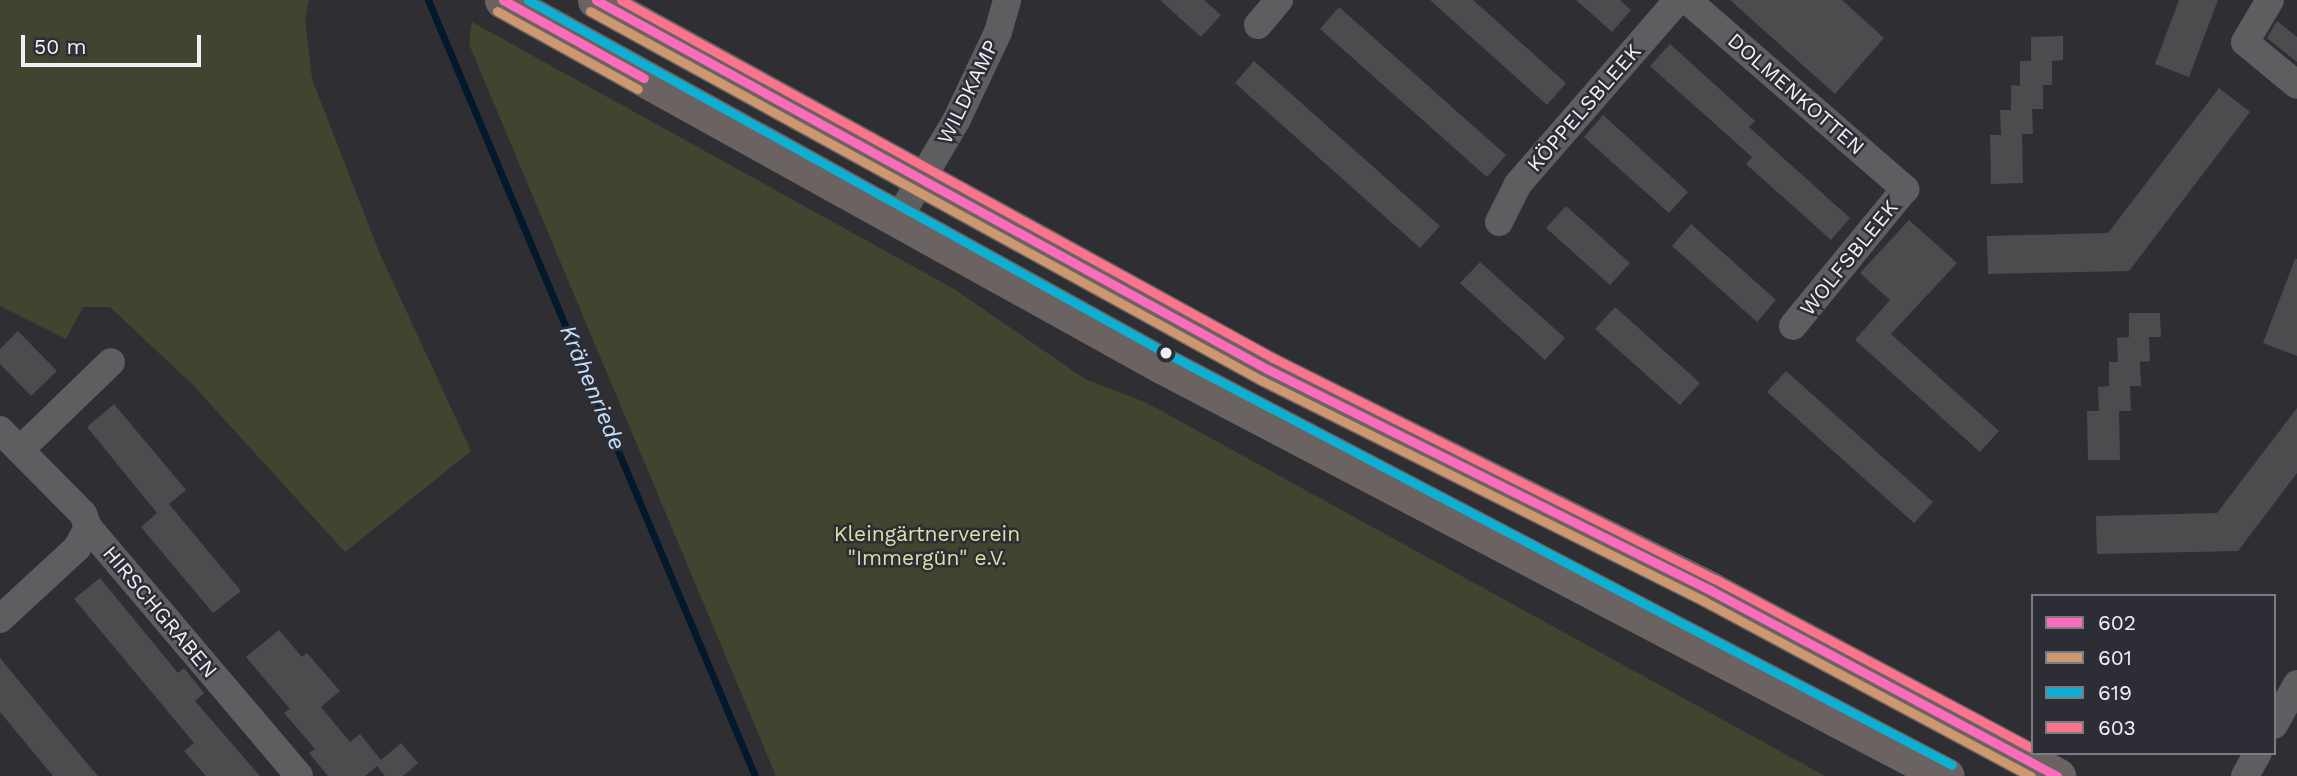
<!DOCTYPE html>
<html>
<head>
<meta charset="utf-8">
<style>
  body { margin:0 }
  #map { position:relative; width:2297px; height:776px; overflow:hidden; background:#2f2f33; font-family:"Work Sans",sans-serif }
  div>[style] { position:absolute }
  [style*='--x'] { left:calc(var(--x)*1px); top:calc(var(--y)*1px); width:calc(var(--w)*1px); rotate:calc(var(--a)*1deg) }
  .green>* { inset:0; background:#404530 }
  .stream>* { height:7px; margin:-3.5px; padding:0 3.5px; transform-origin:3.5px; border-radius:3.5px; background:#04182b }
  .building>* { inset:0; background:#4d4b4d }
  .minor>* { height:28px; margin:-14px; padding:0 14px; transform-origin:14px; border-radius:14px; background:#5e5e61 }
  .major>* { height:37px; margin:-18.5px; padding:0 18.5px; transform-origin:18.5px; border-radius:18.5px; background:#6b6362 }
  .bus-1>* { height:9px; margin:-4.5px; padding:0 4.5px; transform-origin:4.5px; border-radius:4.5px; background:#fb6dba }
  .bus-2>* { height:9px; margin:-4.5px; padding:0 4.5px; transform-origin:4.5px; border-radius:4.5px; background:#cd976f }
  .bus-3>* { height:9px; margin:-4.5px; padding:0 4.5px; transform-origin:4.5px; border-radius:4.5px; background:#0dafd3 }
  .bus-4>* { height:9px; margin:-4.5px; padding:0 4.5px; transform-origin:4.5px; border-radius:4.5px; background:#fc738d }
  .dots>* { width:19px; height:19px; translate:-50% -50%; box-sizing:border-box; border:4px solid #2d2e35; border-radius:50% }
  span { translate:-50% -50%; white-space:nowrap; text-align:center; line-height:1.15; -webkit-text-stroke:5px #2d2e35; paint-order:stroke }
  .street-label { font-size:21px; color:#f0f1f6 }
  .park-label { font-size:21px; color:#d6e3a5 }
  .water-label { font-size:23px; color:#c3e1fc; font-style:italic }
  .legend { position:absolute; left:2031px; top:594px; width:245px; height:161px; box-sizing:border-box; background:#2d2e35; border:2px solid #7b7c82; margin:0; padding:9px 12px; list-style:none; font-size:21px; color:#f0f1f6 }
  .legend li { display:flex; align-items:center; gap:14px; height:35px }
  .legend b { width:35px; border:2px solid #7b7c82 }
  .scale { position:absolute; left:21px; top:35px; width:180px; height:32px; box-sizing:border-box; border:4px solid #f0f1f6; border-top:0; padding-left:9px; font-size:21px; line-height:24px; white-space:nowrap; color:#f0f1f6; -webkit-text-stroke:5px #2d2e35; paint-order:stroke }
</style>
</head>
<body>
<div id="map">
  <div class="green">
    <i style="clip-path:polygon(0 0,309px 0,305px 20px,312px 79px,379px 252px,471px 451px,345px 552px,193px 385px,110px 307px,83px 307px,66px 339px,0 306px)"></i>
    <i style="clip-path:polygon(472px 22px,954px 289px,1085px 379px,1147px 403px,1825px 776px,776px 776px,469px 44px)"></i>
  </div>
  <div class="stream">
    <i style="--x:428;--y:0;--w:842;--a:67.15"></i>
  </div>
  <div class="building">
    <i style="clip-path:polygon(1160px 0,1204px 0,1221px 15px,1201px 37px)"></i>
    <i style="clip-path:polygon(1430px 0,1473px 0,1566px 83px,1547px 105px)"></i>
    <i style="clip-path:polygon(1576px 0,1620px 0,1631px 10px,1612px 32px)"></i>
    <i style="clip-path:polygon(1730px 0,1842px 0,1884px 38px,1835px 94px)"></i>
    <i style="clip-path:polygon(2179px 0,2218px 0,2189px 77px,2155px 64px)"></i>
    <i style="clip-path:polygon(1339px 7px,1506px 155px,1487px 177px,1320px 29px)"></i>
    <i style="clip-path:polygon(2277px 21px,2297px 37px,2297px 62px,2267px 38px)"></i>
    <i style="clip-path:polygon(2063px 36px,2063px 60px,2052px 61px,2052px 85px,2043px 85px,2043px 109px,2032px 109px,2033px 134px,2022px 134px,2023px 183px,1991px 184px,1990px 135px,2001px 135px,2000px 110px,2011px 110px,2011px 85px,2020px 86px,2020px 61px,2031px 61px,2031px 37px)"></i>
    <i style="clip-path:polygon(1670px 44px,1755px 121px,1749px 127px,1850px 218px,1831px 240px,1746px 164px,1752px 157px,1650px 66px)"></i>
    <i style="clip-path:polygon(1254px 61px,1440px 226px,1420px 248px,1235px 83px)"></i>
    <i style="clip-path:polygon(2219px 88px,2250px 112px,2129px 271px,1988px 274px,1987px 236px,2108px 233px)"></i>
    <i style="clip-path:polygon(1603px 115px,1688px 192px,1669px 213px,1584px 137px)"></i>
    <i style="clip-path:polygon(1566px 206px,1630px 263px,1610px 285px,1546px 228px)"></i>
    <i style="clip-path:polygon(1909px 220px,1957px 263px,1891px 334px,1999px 431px,1980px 452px,1855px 340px,1890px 300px,1860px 273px)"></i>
    <i style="clip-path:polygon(1691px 224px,1776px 300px,1757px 322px,1672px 246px)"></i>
    <i style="clip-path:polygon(2295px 259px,2297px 259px,2297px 356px,2263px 343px)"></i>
    <i style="clip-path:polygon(1480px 262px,1565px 338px,1545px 360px,1460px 283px)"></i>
    <i style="clip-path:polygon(1615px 307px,1700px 383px,1680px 405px,1595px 329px)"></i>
    <i style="clip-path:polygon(2129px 313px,2160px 313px,2161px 337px,2149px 337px,2150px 361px,2140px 362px,2141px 386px,2130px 386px,2131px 411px,2119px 411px,2120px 460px,2088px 460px,2087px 411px,2099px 411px,2098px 387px,2109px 386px,2109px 362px,2118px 362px,2117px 338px,2129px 337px)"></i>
    <i style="clip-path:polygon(18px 331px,57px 371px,31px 396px,0 364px,0 349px)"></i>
    <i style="clip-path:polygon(1786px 371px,1933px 502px,1914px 523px,1767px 392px)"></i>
    <i style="clip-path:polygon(114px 404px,186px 490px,169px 504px,241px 591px,213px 613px,141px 527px,157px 513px,87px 427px)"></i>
    <i style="clip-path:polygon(2297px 408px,2297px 473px,2238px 551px,2097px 554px,2096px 516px,2217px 513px)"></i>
    <i style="clip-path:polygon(100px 578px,178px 673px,184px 668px,204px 693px,195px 701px,260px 776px,206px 776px,184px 751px,194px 743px,74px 599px)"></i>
    <i style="clip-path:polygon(279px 630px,302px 657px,307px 653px,340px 691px,321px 707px,350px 742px,360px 734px,381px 760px,401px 743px,418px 763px,403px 776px,385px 776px,377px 766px,365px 776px,328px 776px,309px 753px,315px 749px,284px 713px,290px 709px,246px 657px)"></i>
    <i style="clip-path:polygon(0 658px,85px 761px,98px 776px,53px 776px,0 712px)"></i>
  </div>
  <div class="minor">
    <i style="--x:1687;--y:0;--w:289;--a:40.9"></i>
    <i style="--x:1905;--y:189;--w:177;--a:129.3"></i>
    <i style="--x:2270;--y:0;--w:49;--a:120.8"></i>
    <i style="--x:2245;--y:42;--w:67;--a:39.6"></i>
    <i style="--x:1258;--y:25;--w:33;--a:-50"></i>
    <i style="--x:898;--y:219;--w:114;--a:-59.4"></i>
    <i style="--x:956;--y:121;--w:98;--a:-64.7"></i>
    <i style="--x:998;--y:32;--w:33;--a:-74"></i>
    <i style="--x:1499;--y:222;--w:42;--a:-63.4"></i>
    <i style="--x:1518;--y:184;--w:244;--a:-49"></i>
    <i style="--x:0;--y:430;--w:118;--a:45.3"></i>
    <i style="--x:83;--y:514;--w:14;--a:69"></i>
    <i style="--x:88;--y:527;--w:326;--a:49.7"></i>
    <i style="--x:21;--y:449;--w:125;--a:-44"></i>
    <i style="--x:0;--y:619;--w:105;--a:-42.7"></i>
    <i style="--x:77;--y:548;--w:24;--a:-62"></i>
    <i style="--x:2274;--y:725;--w:47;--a:-60.7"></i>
    <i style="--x:2245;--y:776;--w:26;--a:-61"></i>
  </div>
  <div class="major">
    <i style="--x:503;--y:0;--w:751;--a:28.99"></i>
    <i style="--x:1160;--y:364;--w:887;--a:27.66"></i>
    <i style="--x:596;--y:0;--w:766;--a:28.81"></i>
    <i style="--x:1267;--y:369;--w:495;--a:26.5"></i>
    <i style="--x:1710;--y:590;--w:394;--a:28.2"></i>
  </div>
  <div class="bus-1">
    <i style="--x:503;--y:0;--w:161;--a:29"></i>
    <i style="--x:596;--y:0;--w:766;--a:28.81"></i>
    <i style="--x:1267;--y:369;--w:495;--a:26.5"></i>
    <i style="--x:1710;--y:590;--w:394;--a:28.2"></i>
  </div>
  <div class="bus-2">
    <i style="--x:497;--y:11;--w:161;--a:29"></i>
    <i style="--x:590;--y:11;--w:766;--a:28.81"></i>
    <i style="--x:1261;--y:380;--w:495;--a:26.5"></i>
    <i style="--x:1704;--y:601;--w:371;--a:28.2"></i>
  </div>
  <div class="bus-3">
    <i style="--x:528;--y:0;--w:729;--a:28.96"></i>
    <i style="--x:1166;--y:353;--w:887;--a:27.66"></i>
  </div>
  <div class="bus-4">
    <i style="--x:621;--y:0;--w:744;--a:28.77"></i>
    <i style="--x:1273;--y:358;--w:494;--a:26.6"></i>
    <i style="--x:1715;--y:579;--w:361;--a:28.1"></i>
  </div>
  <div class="dots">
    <i style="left:1166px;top:353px;background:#f0f1f6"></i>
  </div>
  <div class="street-label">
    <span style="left:968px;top:92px;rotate:-64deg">WILDKAMP</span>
    <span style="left:1796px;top:94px;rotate:41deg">DOLMENKOTTEN</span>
    <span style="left:1584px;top:108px;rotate:-49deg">KÖPPELSBLEEK</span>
    <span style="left:1849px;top:258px;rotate:-51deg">WOLFSBLEEK</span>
    <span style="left:160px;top:612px;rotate:50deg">HIRSCHGRABEN</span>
  </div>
  <div class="park-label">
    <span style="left:927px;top:546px">Kleingärtnerverein<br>"Immergün" e.V.</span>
  </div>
  <div class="water-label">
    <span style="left:592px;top:388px;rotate:67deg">Krähenriede</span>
  </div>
  <ul class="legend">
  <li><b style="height:9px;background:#fb6dba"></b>602</li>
  <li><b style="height:9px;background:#cd976f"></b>601</li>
  <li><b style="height:9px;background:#0dafd3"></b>619</li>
  <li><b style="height:9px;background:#fc738d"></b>603</li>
  </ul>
  <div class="scale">50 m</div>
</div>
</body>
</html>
